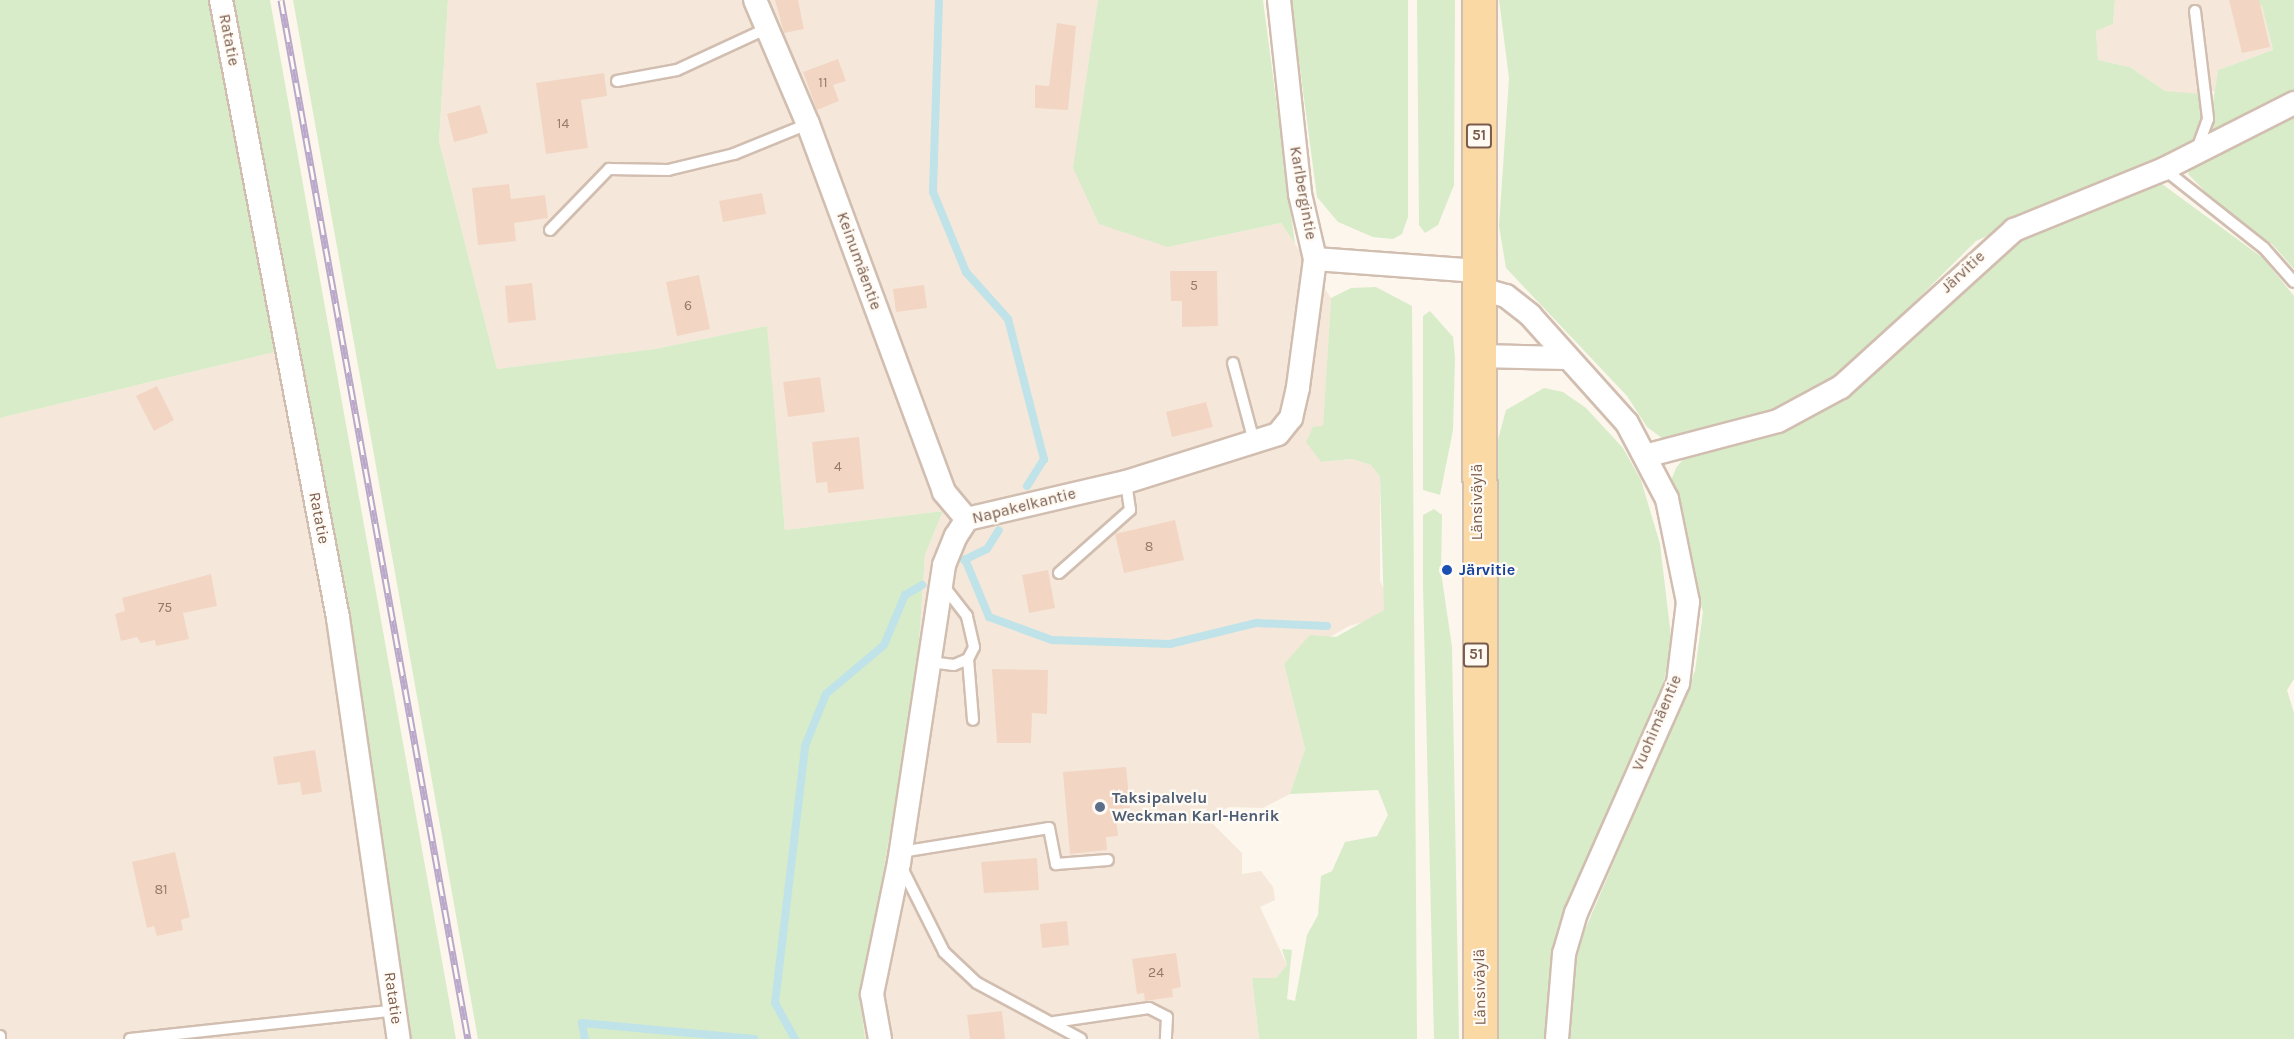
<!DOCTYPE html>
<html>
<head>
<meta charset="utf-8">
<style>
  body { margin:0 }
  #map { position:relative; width:2294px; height:1039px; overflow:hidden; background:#fdf6ec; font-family:Karla,sans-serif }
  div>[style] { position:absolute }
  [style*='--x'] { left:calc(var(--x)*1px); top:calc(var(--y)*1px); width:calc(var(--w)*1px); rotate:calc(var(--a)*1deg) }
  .residential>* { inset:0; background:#f5e8da }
  .green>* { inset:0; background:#d8ecc9 }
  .stream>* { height:8px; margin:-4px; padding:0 4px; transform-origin:4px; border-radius:4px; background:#bfe3e8 }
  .building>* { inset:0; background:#f3d5c3 }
  .roads { filter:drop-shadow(2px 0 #d1beb0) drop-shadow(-2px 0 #d1beb0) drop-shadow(0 2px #d1beb0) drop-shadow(0 -2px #d1beb0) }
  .service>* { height:10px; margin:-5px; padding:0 5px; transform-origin:5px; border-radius:5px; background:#fff }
  .minor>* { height:22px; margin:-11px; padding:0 11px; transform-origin:11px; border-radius:11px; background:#fff }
  .primary>* { height:33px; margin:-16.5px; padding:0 16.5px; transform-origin:16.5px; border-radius:16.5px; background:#fbd9a5 }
  .rail>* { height:7px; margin-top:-3.5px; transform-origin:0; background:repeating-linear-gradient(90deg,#fffaf3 0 14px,#b9a8c9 0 28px); box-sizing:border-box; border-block:2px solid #b9a8c9 }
  .dots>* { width:16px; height:16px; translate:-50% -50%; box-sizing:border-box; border:3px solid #fffaf3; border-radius:50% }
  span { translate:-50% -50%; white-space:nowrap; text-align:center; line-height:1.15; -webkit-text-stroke:4.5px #fffaf3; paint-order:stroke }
  .number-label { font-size:14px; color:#987a6a }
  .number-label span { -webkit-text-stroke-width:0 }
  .shield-label span { padding:2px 4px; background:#fffaf3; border:2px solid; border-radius:4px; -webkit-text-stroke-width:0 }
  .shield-label { font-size:15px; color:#7a5c4d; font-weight:700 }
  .street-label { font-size:16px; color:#7a5c4d }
  .transit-label { font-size:16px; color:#164399; font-weight:700 }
  .left { translate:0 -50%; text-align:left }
  .service-label { font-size:16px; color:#4e5e75; font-weight:700 }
</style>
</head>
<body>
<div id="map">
  <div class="residential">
    <i style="clip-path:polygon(448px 0,1098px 0,1096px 17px,1168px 247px,1281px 223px,1331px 298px,1321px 462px,1352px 459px,1371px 465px,1380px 477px,1380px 581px,1387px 595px,1384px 610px,1368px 621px,1349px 626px,1284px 664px,1305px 749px,1290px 794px,1263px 808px,1229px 807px,1207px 818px,1242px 853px,1242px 874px,1261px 871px,1273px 887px,1275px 900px,1260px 907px,1287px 965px,1276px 978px,1252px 978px,1259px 1039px,865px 1039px,861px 1006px,917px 671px,925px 555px,943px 511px,785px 530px,766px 326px,655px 349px,497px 369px,439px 141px)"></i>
    <i style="clip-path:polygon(2115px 0,2254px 0,2262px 6px,2273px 50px,2218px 70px,2215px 91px,2191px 95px,2165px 91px,2130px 67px,2098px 60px,2096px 31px,2113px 24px)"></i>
    <i style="clip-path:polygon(275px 352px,344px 697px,355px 812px,380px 931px,395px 1039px,0 1039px,0 418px)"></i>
  </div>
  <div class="green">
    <i style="clip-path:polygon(0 0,213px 0,275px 352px,0 418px)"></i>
    <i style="clip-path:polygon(226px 0,270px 0,456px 1039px,405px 1039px)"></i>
    <i style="clip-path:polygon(293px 0,448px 0,439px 141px,497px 369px,655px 349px,767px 326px,785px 530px,943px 511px,925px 555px,917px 671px,861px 1006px,865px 1039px,478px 1039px)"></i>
    <i style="clip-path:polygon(1098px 0,1263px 0,1295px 244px,1281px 223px,1168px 247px,1099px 224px,1073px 168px)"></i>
    <i style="clip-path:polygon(1291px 0,1408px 0,1408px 217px,1402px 234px,1393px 239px,1373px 237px,1338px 222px,1317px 197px)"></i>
    <i style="clip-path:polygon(1417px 0,1455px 0,1454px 185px,1438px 225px,1425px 233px,1419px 225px)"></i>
    <i style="clip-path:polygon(1499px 0,2115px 0,2113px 24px,2096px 31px,2098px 60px,2130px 67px,2165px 91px,2200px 94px,2203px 118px,2194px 144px,1976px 241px,1841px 375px,1769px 416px,1666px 441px,1647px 427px,1627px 396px,1506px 268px,1499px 226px,1509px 78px)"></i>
    <i style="clip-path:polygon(2254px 0,2294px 0,2294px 96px,2207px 141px,2218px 70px,2273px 50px,2262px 6px)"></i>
    <i style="clip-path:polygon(2294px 110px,2294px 269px,2272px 244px,2222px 209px,2188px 174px,2195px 160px)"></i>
    <i style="clip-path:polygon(2158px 181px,2263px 258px,2294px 296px,2294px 679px,2287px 690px,2294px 713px,2294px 1039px,1565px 1039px,1567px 995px,1584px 932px,1695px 671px,1703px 612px,1672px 500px,1670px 483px,1676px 468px,1685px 457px,1787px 426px,2022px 235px)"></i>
    <i style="clip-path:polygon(1376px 287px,1412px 306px,1417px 1039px,1259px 1039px,1252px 978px,1276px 978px,1287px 965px,1282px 949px,1292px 950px,1287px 999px,1295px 1001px,1307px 935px,1318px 915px,1321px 876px,1332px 871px,1345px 842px,1377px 836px,1388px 815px,1378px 790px,1290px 794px,1305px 749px,1284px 664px,1310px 635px,1336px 637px,1384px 610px,1380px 477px,1371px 465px,1352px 459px,1321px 462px,1306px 442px,1313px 427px,1323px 426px,1331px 298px,1351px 288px)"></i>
    <i style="clip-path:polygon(1430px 311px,1453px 337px,1455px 358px,1453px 430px,1440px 495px,1423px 490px,1423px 316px)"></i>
    <i style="clip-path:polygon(1544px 388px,1563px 392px,1586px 408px,1623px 448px,1641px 480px,1660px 544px,1672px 645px,1660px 698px,1556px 946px,1545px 1039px,1499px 1039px,1491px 465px,1506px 410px)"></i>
    <i style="clip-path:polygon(1434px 509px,1442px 515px,1441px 572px,1452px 647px,1459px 1039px,1434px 1039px,1423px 587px,1423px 515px)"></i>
  </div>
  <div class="stream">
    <i style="--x:939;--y:0;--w:192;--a:91.8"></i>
    <i style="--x:933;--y:192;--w:87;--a:67.6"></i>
    <i style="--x:966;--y:272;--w:63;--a:48.2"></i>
    <i style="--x:1008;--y:319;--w:145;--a:75.6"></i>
    <i style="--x:1044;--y:459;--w:32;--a:122"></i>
    <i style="--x:965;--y:559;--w:63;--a:67.5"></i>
    <i style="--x:989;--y:617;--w:67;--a:20.1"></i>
    <i style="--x:1052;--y:640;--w:118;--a:1.9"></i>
    <i style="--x:1170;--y:644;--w:89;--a:-13.7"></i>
    <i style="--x:1256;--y:623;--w:71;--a:2.4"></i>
    <i style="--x:964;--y:560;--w:25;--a:-26"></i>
    <i style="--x:987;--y:549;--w:22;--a:-58"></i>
    <i style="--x:585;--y:1039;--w:16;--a:-101"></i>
    <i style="--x:582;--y:1023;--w:173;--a:5.3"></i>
    <i style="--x:795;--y:1039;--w:41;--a:-119.1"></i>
    <i style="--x:775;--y:1003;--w:259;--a:-83.3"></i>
    <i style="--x:805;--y:746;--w:56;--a:-68"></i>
    <i style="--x:826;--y:694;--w:76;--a:-40.2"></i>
    <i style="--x:884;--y:645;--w:54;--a:-67.2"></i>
    <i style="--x:905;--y:595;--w:20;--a:-30"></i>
  </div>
  <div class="building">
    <i style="clip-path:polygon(775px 0,798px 0,804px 29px,784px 33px)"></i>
    <i style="clip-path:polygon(2229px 0,2259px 0,2270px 47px,2242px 53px)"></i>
    <i style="clip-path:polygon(1057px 23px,1076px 26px,1068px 110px,1035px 108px,1035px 85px,1049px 86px)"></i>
    <i style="clip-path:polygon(838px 59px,846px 81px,833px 85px,839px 101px,817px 110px,803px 72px)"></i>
    <i style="clip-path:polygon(604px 73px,607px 96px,581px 100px,588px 148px,546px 154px,536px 83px)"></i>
    <i style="clip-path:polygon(480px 105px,488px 133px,454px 142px,447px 114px)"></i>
    <i style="clip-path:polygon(509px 184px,511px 199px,545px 195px,548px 218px,514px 223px,516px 241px,478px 245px,472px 188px)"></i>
    <i style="clip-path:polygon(762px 193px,766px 214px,723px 222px,719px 201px)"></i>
    <i style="clip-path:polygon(1170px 271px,1217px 271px,1218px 326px,1182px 327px,1182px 301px,1171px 301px)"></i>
    <i style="clip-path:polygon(699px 275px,710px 329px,677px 336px,666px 282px)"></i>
    <i style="clip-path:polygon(532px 283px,536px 320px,508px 323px,505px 286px)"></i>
    <i style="clip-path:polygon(924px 285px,927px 308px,896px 312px,893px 289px)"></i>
    <i style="clip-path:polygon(820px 377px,825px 412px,788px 417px,783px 382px)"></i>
    <i style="clip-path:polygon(157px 386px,174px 420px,154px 431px,136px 396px)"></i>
    <i style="clip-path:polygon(1206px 402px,1213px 427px,1172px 437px,1166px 412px)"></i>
    <i style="clip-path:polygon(859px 437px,864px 489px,828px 493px,827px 482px,816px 483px,812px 442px)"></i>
    <i style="clip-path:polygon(1175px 520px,1184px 560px,1124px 573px,1115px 534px)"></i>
    <i style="clip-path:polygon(1048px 570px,1055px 608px,1029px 613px,1022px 575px)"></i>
    <i style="clip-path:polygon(211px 574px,217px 606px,183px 613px,189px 639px,156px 646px,155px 640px,141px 643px,137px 637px,121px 641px,115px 614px,125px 611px,122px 598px)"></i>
    <i style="clip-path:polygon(992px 669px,1048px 670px,1047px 714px,1032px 713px,1031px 743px,997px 743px)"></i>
    <i style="clip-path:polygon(315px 750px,322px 792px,302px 795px,300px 782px,278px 785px,273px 757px)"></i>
    <i style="clip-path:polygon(1126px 767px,1130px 808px,1115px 809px,1118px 836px,1106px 837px,1107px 850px,1070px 854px,1063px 772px)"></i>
    <i style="clip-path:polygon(175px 852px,190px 917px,181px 920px,183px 930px,157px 936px,154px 926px,147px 928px,132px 862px)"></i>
    <i style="clip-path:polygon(1037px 858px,1039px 890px,984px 893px,981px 862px)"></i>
    <i style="clip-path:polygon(1067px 921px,1069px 945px,1042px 948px,1040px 924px)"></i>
    <i style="clip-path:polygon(1176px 953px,1181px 987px,1172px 989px,1173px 997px,1145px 1001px,1144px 993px,1137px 994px,1132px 959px)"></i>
    <i style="clip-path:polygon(1002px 1011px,1005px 1039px,970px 1039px,967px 1015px)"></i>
  </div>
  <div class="roads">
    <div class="service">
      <i style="--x:2195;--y:11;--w:109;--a:83.1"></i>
      <i style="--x:2208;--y:119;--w:33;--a:110"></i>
      <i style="--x:617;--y:81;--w:61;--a:-10.4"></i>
      <i style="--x:677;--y:70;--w:100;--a:-24.8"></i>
      <i style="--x:2164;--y:169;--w:127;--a:38.3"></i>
      <i style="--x:2264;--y:248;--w:45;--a:48.6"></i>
      <i style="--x:550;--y:230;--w:85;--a:-46"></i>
      <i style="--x:609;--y:169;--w:59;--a:1"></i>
      <i style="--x:668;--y:170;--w:68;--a:-13.6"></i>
      <i style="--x:734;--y:154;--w:80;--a:-22.1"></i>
      <i style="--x:1233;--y:363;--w:85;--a:75"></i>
      <i style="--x:1059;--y:573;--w:95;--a:-41.6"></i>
      <i style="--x:1130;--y:510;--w:28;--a:-98"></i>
      <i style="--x:968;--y:659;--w:61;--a:85.3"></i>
      <i style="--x:930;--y:662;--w:24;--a:7"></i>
      <i style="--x:954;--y:665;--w:15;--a:-23"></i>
      <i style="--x:968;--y:659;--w:13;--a:-63"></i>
      <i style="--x:974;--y:647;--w:32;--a:-103"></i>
      <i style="--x:967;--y:616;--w:41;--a:-128"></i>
      <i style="--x:901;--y:852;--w:150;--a:-9.2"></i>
      <i style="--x:1049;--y:828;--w:37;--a:79"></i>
      <i style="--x:1056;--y:864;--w:52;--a:-4.4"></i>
      <i style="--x:901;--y:866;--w:96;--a:63.4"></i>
      <i style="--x:944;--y:952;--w:45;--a:43.2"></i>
      <i style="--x:977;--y:983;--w:118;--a:28.3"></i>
      <i style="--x:1054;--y:1022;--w:96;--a:-8.4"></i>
      <i style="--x:1149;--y:1008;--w:20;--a:27"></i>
      <i style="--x:1167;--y:1017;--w:22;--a:93"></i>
      <i style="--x:0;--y:1036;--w:3;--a:90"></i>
      <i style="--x:130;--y:1039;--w:267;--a:-6.2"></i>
    </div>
    <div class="minor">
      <i style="--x:221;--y:0;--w:629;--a:79.28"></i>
      <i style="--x:338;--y:618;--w:425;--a:81.8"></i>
      <i style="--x:755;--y:0;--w:135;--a:66.9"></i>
      <i style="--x:808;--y:124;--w:392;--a:69.7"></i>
      <i style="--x:944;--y:492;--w:35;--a:50"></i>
      <i style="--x:1279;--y:0;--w:195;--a:83.8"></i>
      <i style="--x:1300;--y:194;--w:67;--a:77"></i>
      <i style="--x:1315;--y:259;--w:163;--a:4.2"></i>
      <i style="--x:1478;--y:288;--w:29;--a:16"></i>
      <i style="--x:1506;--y:296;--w:31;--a:38"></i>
      <i style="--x:1530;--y:315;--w:145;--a:48.1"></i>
      <i style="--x:1627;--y:423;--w:86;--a:62.2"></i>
      <i style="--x:1667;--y:499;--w:105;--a:78.5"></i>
      <i style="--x:1688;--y:602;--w:82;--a:97"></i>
      <i style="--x:1678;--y:683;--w:252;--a:113.9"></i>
      <i style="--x:1576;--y:913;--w:43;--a:106.3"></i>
      <i style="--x:1564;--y:954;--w:85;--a:94.7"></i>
      <i style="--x:1478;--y:356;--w:88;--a:1.3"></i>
      <i style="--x:1649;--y:455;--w:133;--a:-14.8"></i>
      <i style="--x:1778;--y:421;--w:72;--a:-28.4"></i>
      <i style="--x:1841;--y:387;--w:234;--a:-42.2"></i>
      <i style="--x:2014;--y:230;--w:162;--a:-22.1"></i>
      <i style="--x:2164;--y:169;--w:146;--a:-26.9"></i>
      <i style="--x:880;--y:1039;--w:46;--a:-100.1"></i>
      <i style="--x:872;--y:994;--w:134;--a:-78.4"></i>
      <i style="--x:899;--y:863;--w:301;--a:-81.4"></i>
      <i style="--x:944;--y:565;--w:31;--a:-68"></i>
      <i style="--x:956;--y:536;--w:20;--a:-57"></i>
      <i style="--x:967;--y:519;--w:163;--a:-13.1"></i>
      <i style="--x:1126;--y:482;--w:159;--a:-17.5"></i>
      <i style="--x:1278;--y:434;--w:21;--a:-51"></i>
      <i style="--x:1291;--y:418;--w:32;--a:-77"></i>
      <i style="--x:1298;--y:387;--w:129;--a:-82.4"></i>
    </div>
    <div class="primary">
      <i style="--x:1479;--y:0;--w:1039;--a:89.94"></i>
    </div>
  </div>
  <div class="rail">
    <i style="--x:281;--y:0;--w:1056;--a:79.8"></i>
  </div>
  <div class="dots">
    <i style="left:1447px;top:570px;background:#1a4fb4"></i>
    <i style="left:1100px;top:807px;background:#5c6f8a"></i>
  </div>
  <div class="number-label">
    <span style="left:823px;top:83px">11</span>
    <span style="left:563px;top:124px">14</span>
    <span style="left:1194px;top:286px">5</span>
    <span style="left:688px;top:306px">6</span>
    <span style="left:838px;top:467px">4</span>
    <span style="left:1149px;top:547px">8</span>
    <span style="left:165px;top:608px">75</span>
    <span style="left:161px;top:890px">81</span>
    <span style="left:1156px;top:973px">24</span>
  </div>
  <div class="shield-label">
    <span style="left:1479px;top:136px">51</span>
    <span style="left:1476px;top:655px">51</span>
  </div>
  <div class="street-label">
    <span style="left:229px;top:40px;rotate:79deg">Ratatie</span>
    <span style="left:1303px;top:193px;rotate:80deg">Karlbergintie</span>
    <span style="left:859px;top:261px;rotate:70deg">Keinumäentie</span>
    <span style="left:1963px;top:272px;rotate:-43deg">Järvitie</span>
    <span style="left:1477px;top:502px;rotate:-90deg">Länsiväylä</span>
    <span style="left:1024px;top:506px;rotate:-14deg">Napakelkantie</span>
    <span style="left:319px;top:518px;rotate:79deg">Ratatie</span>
    <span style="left:1657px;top:723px;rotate:-67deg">Vuohimäentie</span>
    <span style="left:1480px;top:987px;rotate:-91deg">Länsiväylä</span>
    <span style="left:393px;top:998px;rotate:82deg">Ratatie</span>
  </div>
  <div class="transit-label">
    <span class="left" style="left:1459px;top:570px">Järvitie</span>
  </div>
  <div class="service-label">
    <span class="left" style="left:1112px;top:807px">Taksipalvelu<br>Weckman Karl-Henrik</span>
  </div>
</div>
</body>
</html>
